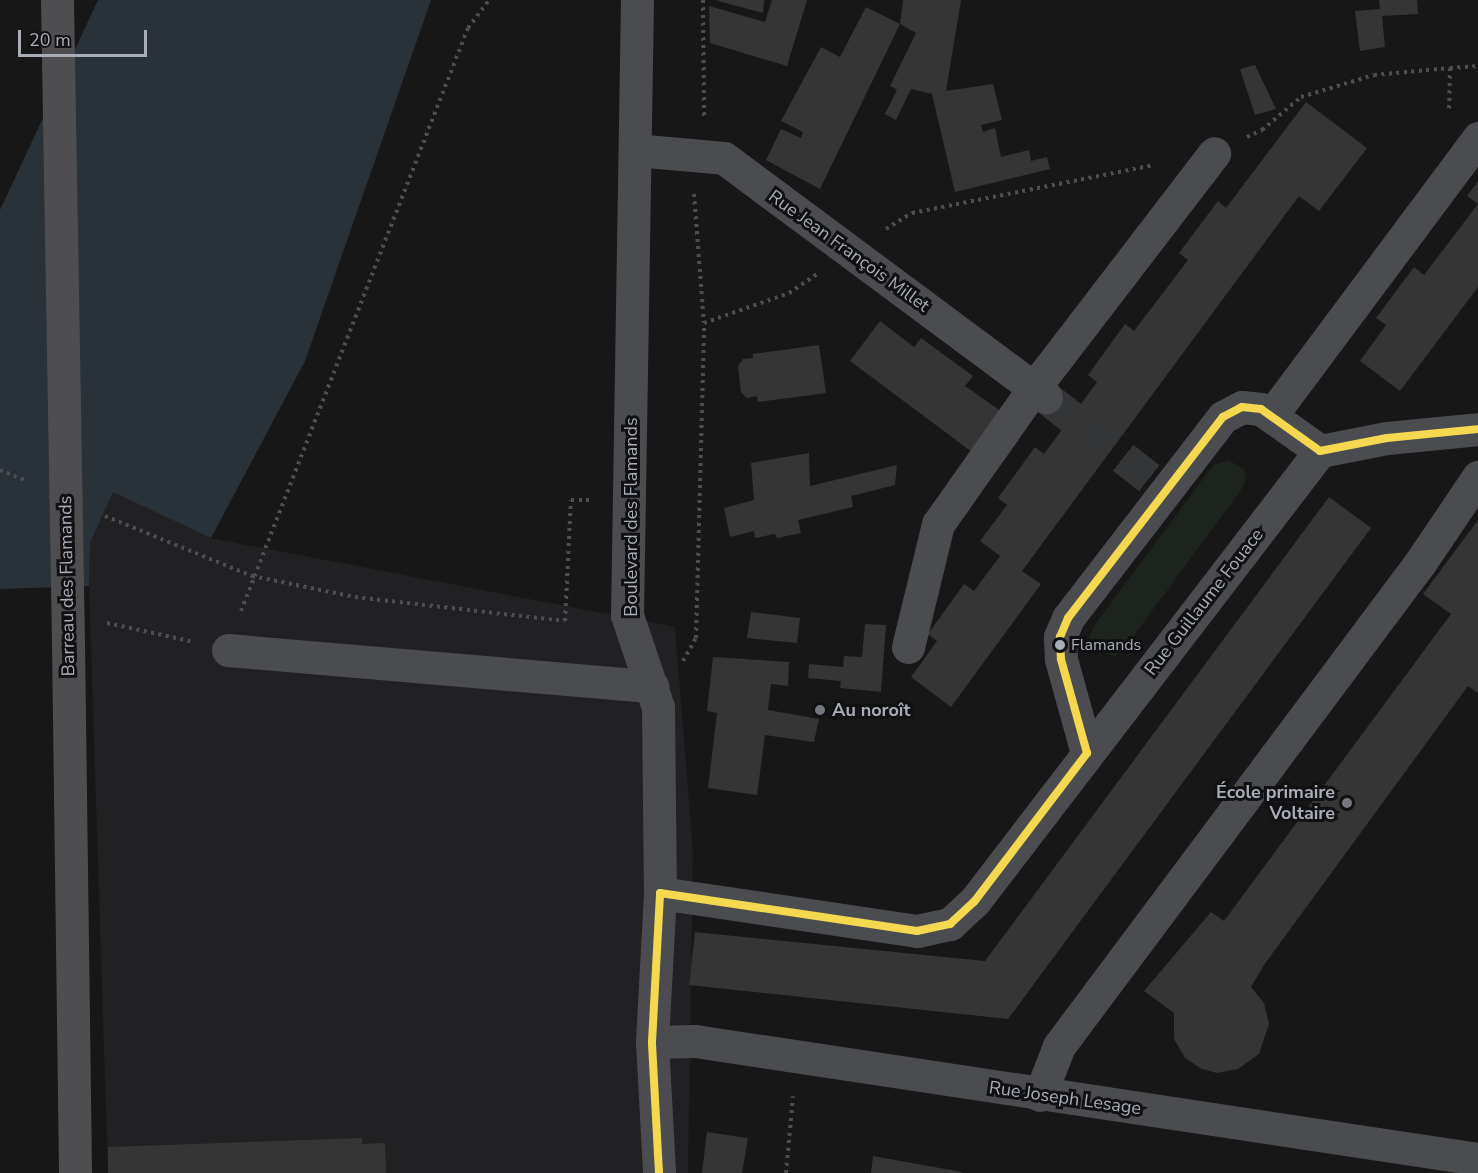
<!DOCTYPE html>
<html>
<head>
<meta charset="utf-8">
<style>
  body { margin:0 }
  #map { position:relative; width:1478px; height:1173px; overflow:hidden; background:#171717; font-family:"Nunito Sans",sans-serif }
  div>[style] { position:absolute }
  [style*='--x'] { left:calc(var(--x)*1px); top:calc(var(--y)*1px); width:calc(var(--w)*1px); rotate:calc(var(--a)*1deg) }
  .built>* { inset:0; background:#212123 }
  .green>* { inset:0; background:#1d241e }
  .water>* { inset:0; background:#2a3239 }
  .building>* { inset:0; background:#353536 }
  .minor-tunnel>* { height:33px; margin-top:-16.5px; transform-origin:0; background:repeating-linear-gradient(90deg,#343537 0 33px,transparent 0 49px) }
  .path>* { height:4px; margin-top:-2px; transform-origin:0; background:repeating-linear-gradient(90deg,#4d4e52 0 3px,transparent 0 7.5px) }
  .minor>* { height:33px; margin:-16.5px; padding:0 16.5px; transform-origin:16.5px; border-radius:16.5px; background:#4b4c50 }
  .highway>* { height:33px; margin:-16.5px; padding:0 16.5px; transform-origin:16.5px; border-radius:16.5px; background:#4e4e51 }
  .highway-bridge>* { height:33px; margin:-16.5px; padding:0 16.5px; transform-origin:16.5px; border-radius:16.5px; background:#4e4e51 }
  .bus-1>* { height:8px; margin:-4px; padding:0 4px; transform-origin:4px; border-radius:4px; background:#f4d950 }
  .dots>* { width:16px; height:16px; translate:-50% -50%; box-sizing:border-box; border:3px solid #111113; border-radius:50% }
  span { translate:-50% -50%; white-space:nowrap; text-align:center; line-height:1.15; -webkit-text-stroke:6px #111113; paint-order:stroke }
  .bus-label { font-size:16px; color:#a8adb8 }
  .left { translate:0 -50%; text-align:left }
  .street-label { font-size:18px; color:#a8adb8 }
  .poi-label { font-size:18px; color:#a8adb8; font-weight:700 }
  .right { translate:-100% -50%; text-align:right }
  .scale { position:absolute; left:18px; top:30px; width:129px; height:27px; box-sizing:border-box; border:3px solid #a8adb8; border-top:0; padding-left:8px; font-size:18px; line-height:21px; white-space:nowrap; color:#a8adb8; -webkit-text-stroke:4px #111113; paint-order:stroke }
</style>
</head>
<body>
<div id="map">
  <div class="built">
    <i style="clip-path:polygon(113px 491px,211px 538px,675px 627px,693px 852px,688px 1173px,108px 1173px,89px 586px,90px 543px)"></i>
  </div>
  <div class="green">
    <i style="clip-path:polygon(1229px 460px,1244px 470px,1246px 479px,1241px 490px,1124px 649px,1116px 656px,1097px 652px,1089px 637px,1094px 626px,1213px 465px)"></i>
  </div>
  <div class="water">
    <i style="clip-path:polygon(98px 0,431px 0,305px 361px,211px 538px,113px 492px,90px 543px,89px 586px,0 589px,0 210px)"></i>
  </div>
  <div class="building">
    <i style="clip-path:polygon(764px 0,763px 13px,718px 1px,718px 0)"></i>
    <i style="clip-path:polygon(772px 0,807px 0,787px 66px,710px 43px,709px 6px,765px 22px)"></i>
    <i style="clip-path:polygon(903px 0,961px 0,946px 91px,993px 84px,1002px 120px,981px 125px,983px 132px,995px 128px,1001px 157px,1029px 150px,1031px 161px,1047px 157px,1050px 169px,955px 192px,932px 94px,911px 89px,896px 120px,885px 114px,897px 90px,890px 86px,916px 33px,900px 24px)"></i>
    <i style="clip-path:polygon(1379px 0,1417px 0,1418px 14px,1382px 16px,1385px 47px,1360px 51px,1355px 11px,1380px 9px)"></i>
    <i style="clip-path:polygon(866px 7px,900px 24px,820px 189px,766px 160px,781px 129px,801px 138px,803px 132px,781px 121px,821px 47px,840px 57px)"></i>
    <i style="clip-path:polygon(1255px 65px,1276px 109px,1255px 115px,1240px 69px)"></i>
    <i style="clip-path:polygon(1306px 102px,1367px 148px,1319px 211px,1299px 196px,1022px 571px,1041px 584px,951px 707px,911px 677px,937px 641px,928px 634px,964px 584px,974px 591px,1000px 556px,980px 541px,1007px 505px,998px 498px,1035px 447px,1044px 454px,1097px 382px,1088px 375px,1125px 324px,1134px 331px,1188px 260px,1179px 253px,1218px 201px,1226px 208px)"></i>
    <i style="clip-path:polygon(1478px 181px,1478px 287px,1400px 391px,1360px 361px,1386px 325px,1376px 318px,1414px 267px,1424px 275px,1478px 204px,1467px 196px)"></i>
    <i style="clip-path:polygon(880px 321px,914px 347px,921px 338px,973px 376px,965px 386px,1002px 412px,972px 452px,850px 361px)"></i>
    <i style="clip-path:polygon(819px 345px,826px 393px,758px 402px,757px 396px,747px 398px,741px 392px,738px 366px,743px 359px,753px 358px,753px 354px)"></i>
    <i style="clip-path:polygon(809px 453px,810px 486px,897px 465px,895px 485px,851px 496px,853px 507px,798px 520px,801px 533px,777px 538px,775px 534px,755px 538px,754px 531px,730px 537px,724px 508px,754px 500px,751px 463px)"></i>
    <i style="clip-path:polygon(1329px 497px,1371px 528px,1008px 1019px,689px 985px,695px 932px,985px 961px)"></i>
    <i style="clip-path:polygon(1478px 520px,1478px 693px,1468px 686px,1264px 965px,1251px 987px,1264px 1003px,1269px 1024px,1259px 1054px,1238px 1069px,1217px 1073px,1202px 1069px,1185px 1058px,1174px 1039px,1174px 1013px,1144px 991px,1211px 912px,1224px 921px,1451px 614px,1423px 594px)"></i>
    <i style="clip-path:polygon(751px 612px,800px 618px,797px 643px,747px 638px)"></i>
    <i style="clip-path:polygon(865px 624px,886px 625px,881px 692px,840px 688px,841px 681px,808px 678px,809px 664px,843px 667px,844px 656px,862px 657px)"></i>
    <i style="clip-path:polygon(713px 657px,789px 662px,788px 686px,771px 684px,768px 710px,819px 719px,814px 742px,765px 735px,757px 795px,708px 788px,717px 713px,707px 711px)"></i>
    <i style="clip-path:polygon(707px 1132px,748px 1138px,742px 1173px,702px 1173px)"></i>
    <i style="clip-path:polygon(362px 1138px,362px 1144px,385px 1143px,386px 1173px,108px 1173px,108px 1147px)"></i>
    <i style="clip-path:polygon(873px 1156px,962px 1172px,962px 1173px,871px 1173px)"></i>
  </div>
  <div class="minor-tunnel">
    <i style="--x:1046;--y:397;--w:151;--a:38"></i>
  </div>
  <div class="path">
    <i style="--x:703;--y:0;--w:116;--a:89.5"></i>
    <i style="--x:1450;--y:68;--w:28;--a:-4"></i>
    <i style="--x:1247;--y:137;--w:17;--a:-25"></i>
    <i style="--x:1262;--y:130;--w:51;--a:-40.2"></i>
    <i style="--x:1301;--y:97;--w:76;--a:-16.8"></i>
    <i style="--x:1374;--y:75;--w:76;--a:-5.3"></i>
    <i style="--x:1450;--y:68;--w:44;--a:91.3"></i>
    <i style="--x:694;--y:194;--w:129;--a:85.6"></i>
    <i style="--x:704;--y:323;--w:90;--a:-19.4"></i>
    <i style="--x:789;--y:293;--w:34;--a:-34"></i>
    <i style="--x:886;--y:229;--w:31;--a:-32"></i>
    <i style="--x:912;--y:213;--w:247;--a:-11.2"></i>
    <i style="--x:0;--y:470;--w:29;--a:22"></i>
    <i style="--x:105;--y:516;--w:159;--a:22.2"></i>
    <i style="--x:252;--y:576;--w:105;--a:11.5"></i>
    <i style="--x:355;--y:597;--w:211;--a:6.5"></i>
    <i style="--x:565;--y:621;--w:121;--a:-87.2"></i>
    <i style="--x:571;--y:500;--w:19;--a:0"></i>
    <i style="--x:241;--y:611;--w:626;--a:-68.73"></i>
    <i style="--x:468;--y:28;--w:35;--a:-53"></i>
    <i style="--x:107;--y:623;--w:85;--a:12.2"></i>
    <i style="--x:683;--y:661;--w:26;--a:-61"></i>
    <i style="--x:696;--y:638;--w:315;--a:-88.5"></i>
    <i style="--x:786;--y:1173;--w:77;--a:-84.8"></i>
  </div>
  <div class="minor">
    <i style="--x:637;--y:0;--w:615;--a:90.93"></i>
    <i style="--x:627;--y:615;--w:97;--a:71.4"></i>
    <i style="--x:658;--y:707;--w:186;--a:89.4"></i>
    <i style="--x:660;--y:893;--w:149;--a:93.1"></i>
    <i style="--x:652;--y:1042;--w:131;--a:86.9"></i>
    <i style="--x:635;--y:150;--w:89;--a:5.1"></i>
    <i style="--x:724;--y:158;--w:401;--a:36.6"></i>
    <i style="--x:1271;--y:416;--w:347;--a:-53.3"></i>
    <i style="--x:908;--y:647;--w:127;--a:-76.3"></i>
    <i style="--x:938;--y:524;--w:166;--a:-54.8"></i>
    <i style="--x:1034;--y:388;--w:296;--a:-52.5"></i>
    <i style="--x:228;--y:650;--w:426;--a:4.9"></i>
    <i style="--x:1087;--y:753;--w:98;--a:-105.5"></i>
    <i style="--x:1061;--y:659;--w:22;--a:-93"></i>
    <i style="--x:1060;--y:637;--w:21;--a:-67"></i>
    <i style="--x:1068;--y:618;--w:254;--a:-52.4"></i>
    <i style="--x:1223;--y:417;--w:21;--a:-28"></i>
    <i style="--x:1242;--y:407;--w:19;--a:6"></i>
    <i style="--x:1261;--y:409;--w:72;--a:35.4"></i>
    <i style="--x:1320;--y:451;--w:68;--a:-11"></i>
    <i style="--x:1387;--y:438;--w:91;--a:-5.6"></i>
    <i style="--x:660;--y:893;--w:260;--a:8.4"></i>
    <i style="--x:917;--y:931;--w:34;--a:-12"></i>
    <i style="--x:950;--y:924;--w:33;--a:-43"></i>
    <i style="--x:974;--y:902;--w:568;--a:-52.51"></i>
    <i style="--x:652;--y:1042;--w:43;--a:-1.3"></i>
    <i style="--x:695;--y:1041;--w:792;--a:8.57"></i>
    <i style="--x:1040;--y:1095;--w:53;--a:-68.8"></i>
    <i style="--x:1059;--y:1046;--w:603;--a:-53.23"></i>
    <i style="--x:1420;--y:563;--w:104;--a:-56"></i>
  </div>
  <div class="highway">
    <i style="--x:68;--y:643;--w:530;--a:89.24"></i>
  </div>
  <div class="highway-bridge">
    <i style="--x:57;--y:0;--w:643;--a:89.02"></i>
  </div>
  <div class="bus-1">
    <i style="--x:659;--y:1173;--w:131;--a:-93.1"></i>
    <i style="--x:652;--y:1042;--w:149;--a:-86.9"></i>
    <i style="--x:660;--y:893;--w:260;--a:8.4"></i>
    <i style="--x:917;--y:931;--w:34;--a:-12"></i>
    <i style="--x:950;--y:924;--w:33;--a:-43"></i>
    <i style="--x:974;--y:902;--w:187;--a:-52.8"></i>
    <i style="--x:1087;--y:753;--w:98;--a:-105.5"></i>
    <i style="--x:1061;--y:659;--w:22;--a:-93"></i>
    <i style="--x:1060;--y:637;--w:21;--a:-67"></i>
    <i style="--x:1068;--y:618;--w:254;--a:-52.4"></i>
    <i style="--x:1223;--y:417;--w:21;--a:-28"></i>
    <i style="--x:1242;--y:407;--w:19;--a:6"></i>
    <i style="--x:1261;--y:409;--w:72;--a:35.4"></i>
    <i style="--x:1320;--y:451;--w:68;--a:-11"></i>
    <i style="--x:1387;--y:438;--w:91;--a:-5.6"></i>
  </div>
  <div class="dots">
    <i style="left:1060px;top:645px;background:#a8adb8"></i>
    <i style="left:820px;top:710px;background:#757880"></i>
    <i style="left:1347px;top:803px;background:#757880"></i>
  </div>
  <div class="bus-label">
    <span class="left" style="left:1071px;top:645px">Flamands</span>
  </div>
  <div class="street-label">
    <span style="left:849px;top:251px;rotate:36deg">Rue Jean François Millet</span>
    <span style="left:631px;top:517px;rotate:-90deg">Boulevard des Flamands</span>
    <span style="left:67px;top:586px;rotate:-91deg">Barreau des Flamands</span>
    <span style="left:1204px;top:602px;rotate:-52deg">Rue Guillaume Fouace</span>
    <span style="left:1065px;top:1098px;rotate:8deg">Rue Joseph Lesage</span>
  </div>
  <div class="poi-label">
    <span class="left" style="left:832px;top:710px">Au noroît</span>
    <span class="right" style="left:1335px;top:803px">École primaire<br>Voltaire</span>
  </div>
  <div class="scale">20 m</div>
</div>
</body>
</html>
